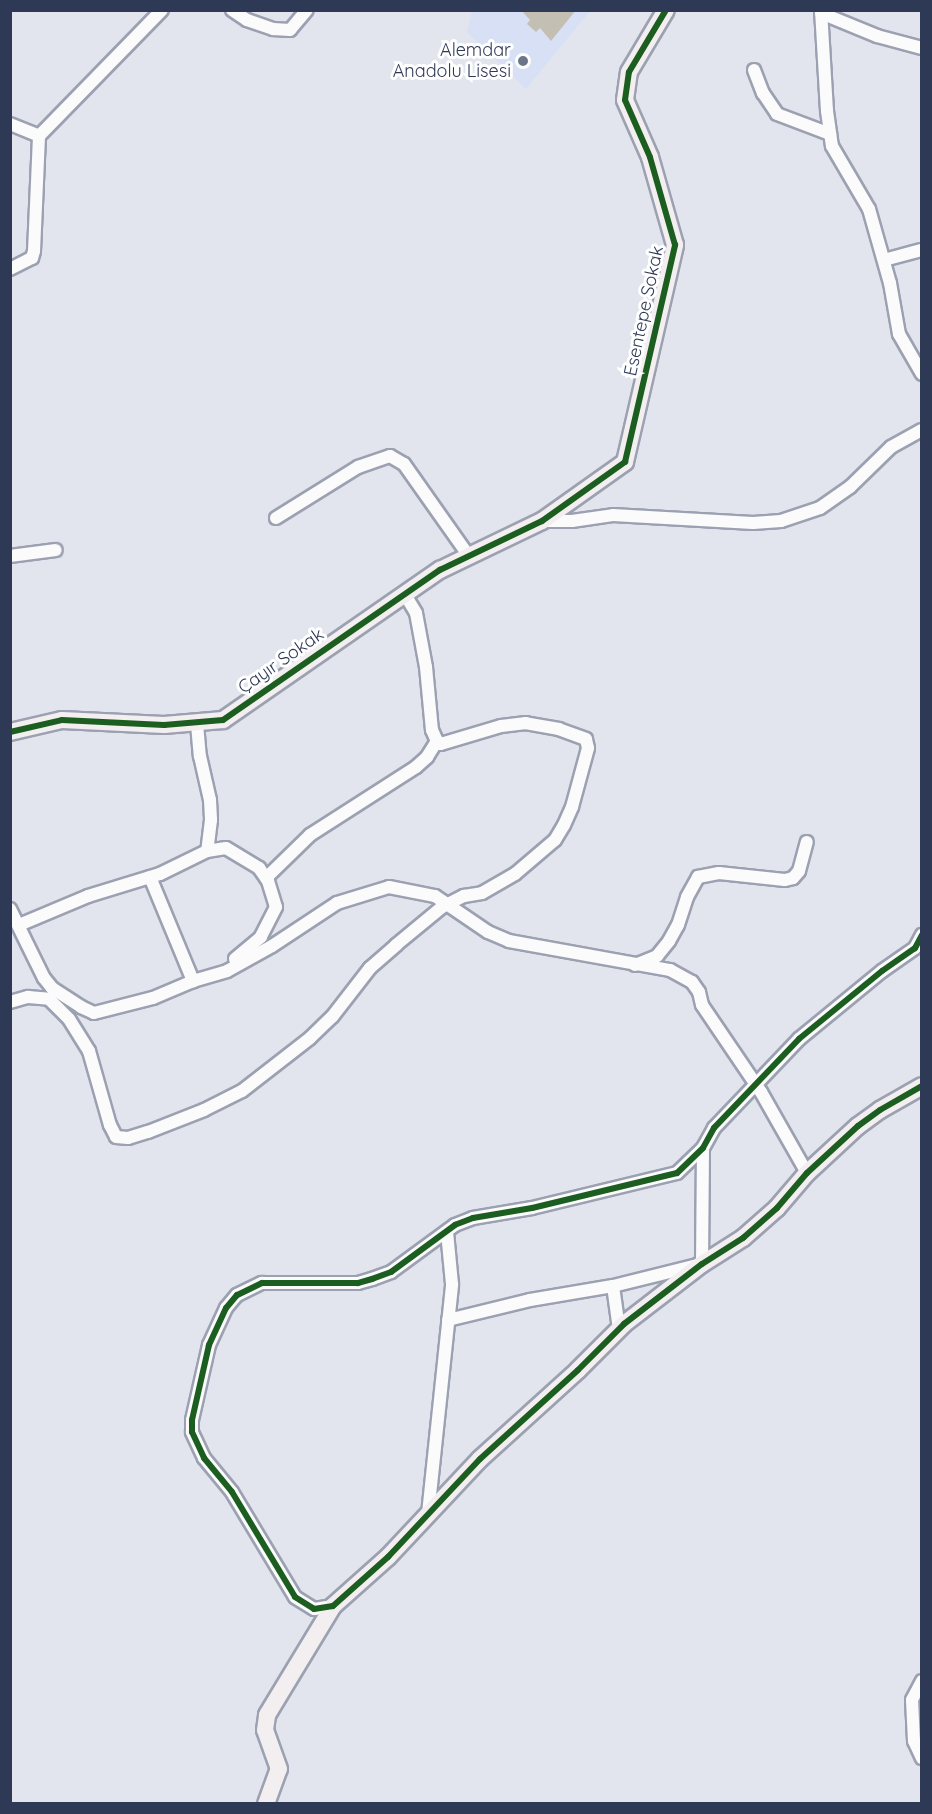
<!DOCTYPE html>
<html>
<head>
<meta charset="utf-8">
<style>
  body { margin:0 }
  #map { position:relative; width:932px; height:1814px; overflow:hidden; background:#e2e5ed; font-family:Quicksand,sans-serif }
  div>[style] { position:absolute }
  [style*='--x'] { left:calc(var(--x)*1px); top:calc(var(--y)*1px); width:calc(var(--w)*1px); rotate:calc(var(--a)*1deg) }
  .built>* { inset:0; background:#d8e0f5 }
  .building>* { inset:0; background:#c4bfb3 }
  .roads { filter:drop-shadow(2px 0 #9ca1b2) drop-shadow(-2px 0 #9ca1b2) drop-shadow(0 2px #9ca1b2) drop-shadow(0 -2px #9ca1b2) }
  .street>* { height:12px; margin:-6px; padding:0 6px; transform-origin:6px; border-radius:6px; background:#fbfbfc }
  .secondary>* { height:16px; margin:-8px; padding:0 8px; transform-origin:8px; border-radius:8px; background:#f3eef0 }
  .cycleway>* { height:6px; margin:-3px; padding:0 3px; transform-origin:3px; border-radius:3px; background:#1b5e20 }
  .dots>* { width:16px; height:16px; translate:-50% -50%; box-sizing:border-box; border:3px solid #fff; border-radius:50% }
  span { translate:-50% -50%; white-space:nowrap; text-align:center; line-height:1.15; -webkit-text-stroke:6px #fff; paint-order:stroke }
  .poi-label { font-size:18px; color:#2e3956 }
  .right { translate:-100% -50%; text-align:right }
  .street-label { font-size:18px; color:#2e3956 }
  .frame { position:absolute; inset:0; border:12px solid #2e3956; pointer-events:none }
</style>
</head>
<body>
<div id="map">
  <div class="built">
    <i style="clip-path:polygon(472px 11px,590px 11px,526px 89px,467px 32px)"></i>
  </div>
  <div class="building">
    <i style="clip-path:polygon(521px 10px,576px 10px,551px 41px,540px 28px,536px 32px,527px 24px,530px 20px)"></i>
  </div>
  <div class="roads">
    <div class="street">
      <i style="--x:232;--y:10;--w:18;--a:34"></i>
      <i style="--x:247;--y:20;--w:28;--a:19"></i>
      <i style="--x:273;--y:29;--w:17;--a:3"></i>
      <i style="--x:290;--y:30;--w:26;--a:-50"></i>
      <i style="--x:821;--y:10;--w:101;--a:86.6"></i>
      <i style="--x:827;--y:111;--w:35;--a:82"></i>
      <i style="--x:832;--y:146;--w:73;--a:59.6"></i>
      <i style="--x:869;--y:209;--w:77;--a:74.2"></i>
      <i style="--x:890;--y:283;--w:52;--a:80"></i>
      <i style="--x:899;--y:334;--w:46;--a:60.1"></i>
      <i style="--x:821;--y:13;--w:61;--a:22.3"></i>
      <i style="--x:877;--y:36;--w:47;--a:14.9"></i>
      <i style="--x:754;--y:70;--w:25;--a:69"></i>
      <i style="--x:763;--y:93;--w:25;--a:56"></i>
      <i style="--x:777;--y:114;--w:57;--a:20.7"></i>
      <i style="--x:10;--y:124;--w:31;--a:22"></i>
      <i style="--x:39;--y:136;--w:176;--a:-45.7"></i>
      <i style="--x:884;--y:260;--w:39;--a:-15"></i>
      <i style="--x:10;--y:269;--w:25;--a:-27"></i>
      <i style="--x:32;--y:258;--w:7;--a:-74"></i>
      <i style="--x:34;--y:251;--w:115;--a:-87.5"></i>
      <i style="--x:276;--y:518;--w:97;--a:-31.9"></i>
      <i style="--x:358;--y:467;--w:34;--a:-19"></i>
      <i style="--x:390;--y:456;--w:16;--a:30"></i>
      <i style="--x:404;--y:464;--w:113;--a:54.8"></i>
      <i style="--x:542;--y:521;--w:30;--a:0"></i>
      <i style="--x:572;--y:521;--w:41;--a:-8.3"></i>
      <i style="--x:613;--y:515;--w:140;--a:3.3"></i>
      <i style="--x:753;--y:523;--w:28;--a:-4"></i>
      <i style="--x:781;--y:521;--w:41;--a:-18.4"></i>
      <i style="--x:820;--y:508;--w:37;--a:-35"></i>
      <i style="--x:850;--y:487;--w:57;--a:-44.3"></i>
      <i style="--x:891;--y:447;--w:35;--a:-29"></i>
      <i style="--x:10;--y:556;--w:46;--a:-7.4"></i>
      <i style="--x:404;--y:593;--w:23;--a:59"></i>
      <i style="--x:416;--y:613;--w:55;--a:79.5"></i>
      <i style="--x:426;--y:667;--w:63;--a:84.6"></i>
      <i style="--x:432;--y:730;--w:12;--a:66"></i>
      <i style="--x:197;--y:724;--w:32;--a:85"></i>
      <i style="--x:200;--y:756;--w:45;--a:77.2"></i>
      <i style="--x:210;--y:800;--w:20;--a:87"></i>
      <i style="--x:211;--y:820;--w:31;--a:97"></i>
      <i style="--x:150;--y:877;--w:113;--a:67.5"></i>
      <i style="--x:266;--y:878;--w:62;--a:-44.3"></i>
      <i style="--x:310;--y:835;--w:126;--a:-32.7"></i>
      <i style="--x:416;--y:767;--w:15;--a:-42"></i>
      <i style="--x:427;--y:757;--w:19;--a:-58"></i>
      <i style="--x:10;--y:909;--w:77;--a:63.8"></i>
      <i style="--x:44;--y:978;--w:13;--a:51"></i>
      <i style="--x:52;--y:988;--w:35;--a:33"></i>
      <i style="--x:81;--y:1007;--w:14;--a:25"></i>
      <i style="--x:94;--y:1013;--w:61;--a:-14.3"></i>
      <i style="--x:153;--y:998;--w:43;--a:-23"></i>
      <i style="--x:193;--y:981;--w:35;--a:-16"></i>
      <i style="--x:227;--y:971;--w:51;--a:-29.1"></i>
      <i style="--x:272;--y:946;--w:78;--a:-33.5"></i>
      <i style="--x:337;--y:903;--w:54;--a:-17.1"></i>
      <i style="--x:389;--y:887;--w:47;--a:11.1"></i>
      <i style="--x:435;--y:896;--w:64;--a:34.2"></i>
      <i style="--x:488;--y:932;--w:23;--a:23"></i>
      <i style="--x:509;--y:941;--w:164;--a:10.2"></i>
      <i style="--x:670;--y:970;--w:25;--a:29"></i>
      <i style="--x:692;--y:982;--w:12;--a:55"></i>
      <i style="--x:699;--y:992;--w:13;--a:77"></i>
      <i style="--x:702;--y:1005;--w:105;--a:55.9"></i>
      <i style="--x:761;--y:1092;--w:93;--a:60.4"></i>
      <i style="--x:19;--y:925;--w:75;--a:-22.8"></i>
      <i style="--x:88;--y:896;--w:75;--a:-17"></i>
      <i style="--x:160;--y:874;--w:52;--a:-26.1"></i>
      <i style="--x:207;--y:851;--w:19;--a:-9"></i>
      <i style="--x:226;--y:848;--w:39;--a:31"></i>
      <i style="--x:259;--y:868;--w:16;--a:55"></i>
      <i style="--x:268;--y:881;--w:27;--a:73"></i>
      <i style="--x:276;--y:907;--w:34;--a:117"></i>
      <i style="--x:261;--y:937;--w:34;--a:140"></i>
      <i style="--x:635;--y:965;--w:24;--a:-22"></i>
      <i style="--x:657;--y:956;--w:19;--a:-51"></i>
      <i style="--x:669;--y:941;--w:18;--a:-61"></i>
      <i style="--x:678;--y:925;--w:29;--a:-72"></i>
      <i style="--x:687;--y:897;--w:23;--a:-61"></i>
      <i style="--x:698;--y:877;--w:21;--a:-11"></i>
      <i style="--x:719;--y:873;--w:66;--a:6.1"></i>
      <i style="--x:785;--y:880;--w:8;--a:-14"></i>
      <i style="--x:793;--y:878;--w:9;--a:-49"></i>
      <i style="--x:799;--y:871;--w:30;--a:-75"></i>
      <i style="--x:10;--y:1002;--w:19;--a:-16"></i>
      <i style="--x:28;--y:997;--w:21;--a:5"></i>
      <i style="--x:49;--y:999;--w:28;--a:45"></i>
      <i style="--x:69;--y:1019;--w:38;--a:58"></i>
      <i style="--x:89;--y:1051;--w:77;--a:74.2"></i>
      <i style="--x:110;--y:1125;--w:13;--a:63"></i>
      <i style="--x:116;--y:1137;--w:12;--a:5"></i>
      <i style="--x:128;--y:1138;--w:21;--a:-17"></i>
      <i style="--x:148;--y:1132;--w:60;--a:-21.4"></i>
      <i style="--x:204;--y:1110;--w:42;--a:-26.6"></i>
      <i style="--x:242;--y:1091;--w:86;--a:-37.9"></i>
      <i style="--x:310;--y:1038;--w:30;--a:-44"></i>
      <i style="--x:332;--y:1017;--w:62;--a:-52.2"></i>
      <i style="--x:370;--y:968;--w:35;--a:-41"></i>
      <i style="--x:396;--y:945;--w:60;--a:-39.6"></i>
      <i style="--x:442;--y:907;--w:25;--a:-27"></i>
      <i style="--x:464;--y:896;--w:18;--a:-9"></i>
      <i style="--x:482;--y:893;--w:38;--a:-30"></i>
      <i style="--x:515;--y:874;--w:52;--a:-40.4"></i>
      <i style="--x:555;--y:840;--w:17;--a:-59"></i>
      <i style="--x:564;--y:825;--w:20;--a:-66"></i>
      <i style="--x:572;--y:807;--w:61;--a:-74.8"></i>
      <i style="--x:588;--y:748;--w:9;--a:-103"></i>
      <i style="--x:586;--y:739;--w:29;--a:-160"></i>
      <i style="--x:559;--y:729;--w:34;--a:-170"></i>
      <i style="--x:526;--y:723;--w:25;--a:173"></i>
      <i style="--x:501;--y:726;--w:63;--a:163.3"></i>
      <i style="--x:441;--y:744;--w:5;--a:-143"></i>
      <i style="--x:613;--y:1286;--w:43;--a:82.1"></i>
      <i style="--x:448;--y:1320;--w:84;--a:-13.7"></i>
      <i style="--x:530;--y:1300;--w:84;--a:-9.6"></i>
      <i style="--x:613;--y:1286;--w:92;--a:-13.9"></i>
      <i style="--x:702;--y:1264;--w:116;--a:-89.5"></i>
      <i style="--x:428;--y:1514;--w:231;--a:-84"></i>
      <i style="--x:452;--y:1284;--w:52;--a:-95.5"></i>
      <i style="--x:333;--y:1606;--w:19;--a:171"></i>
      <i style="--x:314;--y:1609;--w:22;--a:-148"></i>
      <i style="--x:295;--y:1597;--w:122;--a:-121"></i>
      <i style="--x:232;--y:1492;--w:44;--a:-129.5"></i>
      <i style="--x:204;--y:1458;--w:29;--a:-115"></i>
      <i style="--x:192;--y:1432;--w:12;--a:-90"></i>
      <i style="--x:192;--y:1420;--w:77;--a:-77.2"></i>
      <i style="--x:209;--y:1345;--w:41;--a:-65.3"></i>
      <i style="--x:226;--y:1308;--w:17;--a:-50"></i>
      <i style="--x:237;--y:1295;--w:28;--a:-26"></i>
      <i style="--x:262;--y:1283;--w:96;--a:0"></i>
      <i style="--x:358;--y:1283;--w:15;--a:-16"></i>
      <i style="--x:372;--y:1279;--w:20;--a:-20"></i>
      <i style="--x:391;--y:1272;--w:79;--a:-36.3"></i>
      <i style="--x:455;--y:1225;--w:19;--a:-21"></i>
      <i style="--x:473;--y:1218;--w:60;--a:-9.6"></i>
      <i style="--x:532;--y:1208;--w:149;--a:-13.6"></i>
      <i style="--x:677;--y:1173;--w:36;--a:-44"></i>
      <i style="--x:703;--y:1148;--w:23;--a:-61"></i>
      <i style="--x:714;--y:1128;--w:123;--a:-46.3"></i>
      <i style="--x:799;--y:1039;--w:107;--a:-39.3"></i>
      <i style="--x:882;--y:971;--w:40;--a:-34.9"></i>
      <i style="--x:915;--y:948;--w:15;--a:-62"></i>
      <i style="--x:922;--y:1681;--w:21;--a:118"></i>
      <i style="--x:912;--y:1700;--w:41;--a:87.2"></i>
      <i style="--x:914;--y:1741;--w:19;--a:65"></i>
    </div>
    <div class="secondary">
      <i style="--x:10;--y:732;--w:53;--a:-13"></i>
      <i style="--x:62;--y:720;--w:102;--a:2.8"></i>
      <i style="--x:164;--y:725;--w:59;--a:-4.8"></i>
      <i style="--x:223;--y:720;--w:264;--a:-34.7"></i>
      <i style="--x:440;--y:570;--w:113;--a:-25.7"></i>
      <i style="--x:542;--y:521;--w:102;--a:-35.4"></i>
      <i style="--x:625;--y:462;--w:223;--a:-77"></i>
      <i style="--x:675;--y:245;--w:91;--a:-105.9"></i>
      <i style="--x:650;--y:157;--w:62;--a:-113.7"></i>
      <i style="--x:625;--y:100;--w:28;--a:-82"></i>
      <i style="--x:629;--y:72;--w:72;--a:-59.2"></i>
      <i style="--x:266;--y:1804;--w:37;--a:-70"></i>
      <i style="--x:279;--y:1769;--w:41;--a:-109.7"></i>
      <i style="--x:265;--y:1730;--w:15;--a:-82"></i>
      <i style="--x:267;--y:1715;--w:127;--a:-58.8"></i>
      <i style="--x:333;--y:1606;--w:74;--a:-41.7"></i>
      <i style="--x:388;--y:1557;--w:134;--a:-46.8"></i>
      <i style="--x:480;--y:1459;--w:132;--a:-42.2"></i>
      <i style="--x:578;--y:1370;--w:65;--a:-45"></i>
      <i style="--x:624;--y:1324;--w:98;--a:-37.6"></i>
      <i style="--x:702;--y:1264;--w:49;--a:-32.4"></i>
      <i style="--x:743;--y:1238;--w:45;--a:-41.4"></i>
      <i style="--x:777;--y:1208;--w:46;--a:-49.4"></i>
      <i style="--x:807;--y:1173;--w:69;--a:-42.7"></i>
      <i style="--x:858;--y:1126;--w:27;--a:-36"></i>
      <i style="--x:880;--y:1110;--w:48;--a:-29.7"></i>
    </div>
  </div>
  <div class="cycleway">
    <i style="--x:10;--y:732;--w:53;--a:-13"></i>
    <i style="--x:62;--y:720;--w:102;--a:2.8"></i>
    <i style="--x:164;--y:725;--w:59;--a:-4.8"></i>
    <i style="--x:223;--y:720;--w:264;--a:-34.7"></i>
    <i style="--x:440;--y:570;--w:113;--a:-25.7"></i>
    <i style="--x:542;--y:521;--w:102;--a:-35.4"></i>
    <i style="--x:625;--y:462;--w:223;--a:-77"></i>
    <i style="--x:675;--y:245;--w:91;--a:-105.9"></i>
    <i style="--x:650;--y:157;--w:62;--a:-113.7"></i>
    <i style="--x:625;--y:100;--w:28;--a:-82"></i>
    <i style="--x:629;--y:72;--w:72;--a:-59.2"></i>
    <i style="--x:922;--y:935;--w:15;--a:118"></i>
    <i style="--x:915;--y:948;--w:40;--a:145.1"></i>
    <i style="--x:882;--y:971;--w:107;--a:140.7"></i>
    <i style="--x:799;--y:1039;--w:123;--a:133.7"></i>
    <i style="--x:714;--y:1128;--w:23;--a:119"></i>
    <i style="--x:703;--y:1148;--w:36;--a:136"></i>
    <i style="--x:677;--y:1173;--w:149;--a:166.4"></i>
    <i style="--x:532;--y:1208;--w:60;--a:170.4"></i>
    <i style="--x:473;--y:1218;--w:19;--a:159"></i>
    <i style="--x:455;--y:1225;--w:79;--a:143.7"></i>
    <i style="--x:391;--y:1272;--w:20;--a:160"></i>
    <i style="--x:372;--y:1279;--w:15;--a:164"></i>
    <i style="--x:358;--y:1283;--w:96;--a:180"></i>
    <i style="--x:262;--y:1283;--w:28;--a:154"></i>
    <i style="--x:237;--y:1295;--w:17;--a:130"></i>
    <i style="--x:226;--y:1308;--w:41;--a:114.7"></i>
    <i style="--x:209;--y:1345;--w:77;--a:102.8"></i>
    <i style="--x:192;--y:1420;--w:12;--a:90"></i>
    <i style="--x:192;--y:1432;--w:29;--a:65"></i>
    <i style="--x:204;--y:1458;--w:44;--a:50.5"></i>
    <i style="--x:232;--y:1492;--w:122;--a:59"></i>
    <i style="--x:295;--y:1597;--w:22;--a:32"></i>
    <i style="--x:314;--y:1609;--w:19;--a:-9"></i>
    <i style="--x:333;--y:1606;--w:74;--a:-41.7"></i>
    <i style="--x:388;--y:1557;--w:134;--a:-46.8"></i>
    <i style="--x:480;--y:1459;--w:132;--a:-42.2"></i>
    <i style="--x:578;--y:1370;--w:65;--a:-45"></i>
    <i style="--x:624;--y:1324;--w:98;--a:-37.6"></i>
    <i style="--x:702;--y:1264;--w:49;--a:-32.4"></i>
    <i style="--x:743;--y:1238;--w:45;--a:-41.4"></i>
    <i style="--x:777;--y:1208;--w:46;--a:-49.4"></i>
    <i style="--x:807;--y:1173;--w:69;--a:-42.7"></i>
    <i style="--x:858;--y:1126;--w:27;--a:-36"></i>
    <i style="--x:880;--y:1110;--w:48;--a:-29.7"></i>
  </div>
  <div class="dots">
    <i style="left:523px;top:61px;background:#6d758b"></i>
  </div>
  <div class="poi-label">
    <span class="right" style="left:511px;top:61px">Alemdar<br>Anadolu Lisesi</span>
  </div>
  <div class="street-label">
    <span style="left:644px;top:311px;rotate:-78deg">Esentepe Sokak</span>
    <span style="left:281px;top:661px;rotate:-35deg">Çayır Sokak</span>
  </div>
  <div class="frame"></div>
</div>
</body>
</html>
